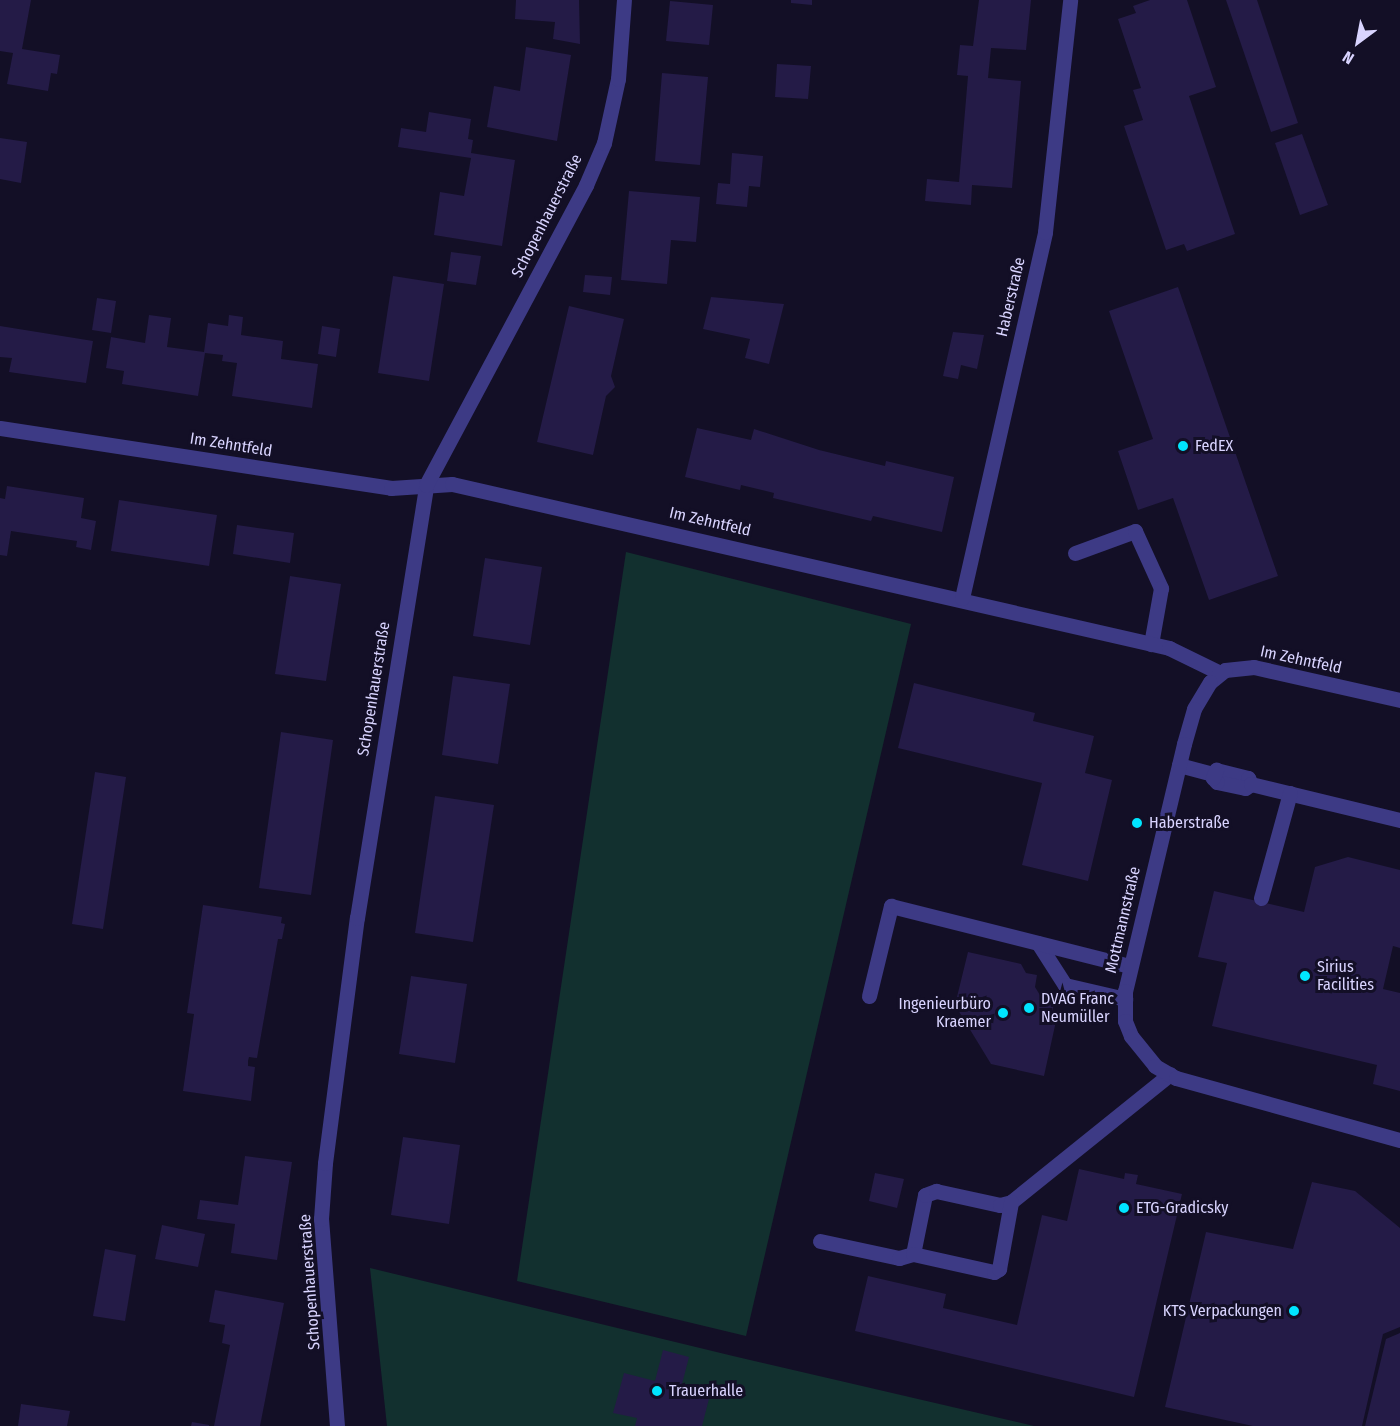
<!DOCTYPE html>
<html>
<head>
<meta charset="utf-8">
<style>
  body { margin:0 }
  #map { position:relative; width:1400px; height:1426px; overflow:hidden; background:#130f26; font-family:"Fira Sans Condensed",sans-serif }
  div>[style] { position:absolute }
  [style*='--x'] { left:calc(var(--x)*1px); top:calc(var(--y)*1px); width:calc(var(--w)*1px); rotate:calc(var(--a)*1deg) }
  .green>* { inset:0; background:#12302f }
  .building>* { inset:0; background:#241b47 }
  .lane>* { height:15px; margin:-7.5px; padding:0 7.5px; transform-origin:7.5px; border-radius:7.5px; background:#3d3a85 }
  .street>* { height:15px; margin:-7.5px; padding:0 7.5px; transform-origin:7.5px; border-radius:7.5px; background:#3d3a85 }
  .dots>* { width:16px; height:16px; translate:-50% -50%; box-sizing:border-box; border:3px solid #130f26; border-radius:50% }
  span { translate:-50% -50%; white-space:nowrap; text-align:center; line-height:1.15; -webkit-text-stroke:6px #130f26; paint-order:stroke }
  .street-label { font-size:16px; color:#d9d4ff }
  .poi-label { font-size:16px; color:#d9d4ff }
  .left { translate:0 -50%; text-align:left }
  .right { translate:-100% -50%; text-align:right }
  .north { position:absolute; left:1328px; top:12px; width:60px; height:60px; -webkit-text-stroke:4px #130f26; paint-order:stroke; rotate:212deg; font-size:16px; font-weight:700; line-height:24px; text-align:center; color:#d9d4ff }
  .north::after { content:''; display:block; margin:auto; width:21px; height:27px; background:#d9d4ff; clip-path:polygon(50% 0,100% 100%,50% 72%,0 100%) }
</style>
</head>
<body>
<div id="map">
  <div class="green">
    <i style="clip-path:polygon(626px 552px,911px 624px,746px 1336px,517px 1281px)"></i>
    <i style="clip-path:polygon(370px 1268px,733px 1356px,1034px 1426px,387px 1426px)"></i>
  </div>
  <div class="building">
    <i style="clip-path:polygon(0 0,31px 0,22px 49px,60px 55px,57px 74px,51px 73px,48px 91px,7px 84px,13px 53px,0 51px)"></i>
    <i style="clip-path:polygon(516px 0,579px 0,580px 44px,553px 39px,555px 22px,515px 19px)"></i>
    <i style="clip-path:polygon(791px 0,812px 0,812px 5px,791px 3px)"></i>
    <i style="clip-path:polygon(979px 0,1031px 0,1026px 50px,991px 48px,988px 78px,1021px 81px,1012px 188px,972px 185px,971px 205px,925px 201px,927px 179px,959px 182px,968px 76px,957px 75px,960px 45px,973px 46px)"></i>
    <i style="clip-path:polygon(1150px 0,1187px 0,1216px 87px,1189px 96px,1235px 234px,1187px 251px,1184px 244px,1166px 250px,1124px 126px,1143px 120px,1133px 90px,1141px 88px,1118px 19px,1136px 13px,1133px 6px)"></i>
    <i style="clip-path:polygon(1226px 0,1257px 0,1298px 123px,1271px 132px)"></i>
    <i style="clip-path:polygon(670px 1px,713px 5px,709px 45px,666px 41px)"></i>
    <i style="clip-path:polygon(526px 47px,571px 55px,557px 141px,487px 127px,494px 86px,520px 91px)"></i>
    <i style="clip-path:polygon(777px 64px,811px 66px,808px 99px,775px 97px)"></i>
    <i style="clip-path:polygon(662px 73px,708px 77px,700px 165px,655px 161px)"></i>
    <i style="clip-path:polygon(429px 112px,471px 119px,468px 139px,473px 140px,471px 153px,515px 160px,502px 246px,434px 235px,440px 192px,464px 196px,471px 158px,398px 147px,401px 128px,426px 132px)"></i>
    <i style="clip-path:polygon(1302px 134px,1328px 205px,1300px 215px,1275px 143px)"></i>
    <i style="clip-path:polygon(0 138px,27px 142px,21px 183px,0 179px)"></i>
    <i style="clip-path:polygon(732px 153px,763px 156px,760px 187px,749px 186px,747px 207px,716px 204px,718px 183px,730px 184px)"></i>
    <i style="clip-path:polygon(629px 191px,700px 197px,696px 242px,671px 240px,667px 284px,621px 280px)"></i>
    <i style="clip-path:polygon(451px 252px,481px 256px,476px 285px,447px 281px)"></i>
    <i style="clip-path:polygon(585px 275px,612px 277px,610px 295px,583px 292px)"></i>
    <i style="clip-path:polygon(393px 276px,444px 284px,429px 381px,378px 373px)"></i>
    <i style="clip-path:polygon(1178px 287px,1278px 576px,1209px 600px,1173px 498px,1138px 510px,1118px 451px,1153px 439px,1109px 311px)"></i>
    <i style="clip-path:polygon(711px 297px,784px 304px,769px 364px,745px 358px,750px 339px,703px 329px)"></i>
    <i style="clip-path:polygon(97px 298px,116px 301px,111px 333px,92px 330px)"></i>
    <i style="clip-path:polygon(569px 306px,624px 319px,611px 376px,615px 387px,606px 396px,593px 455px,537px 442px)"></i>
    <i style="clip-path:polygon(149px 315px,171px 318px,167px 347px,204px 352px,208px 323px,228px 326px,229px 315px,243px 317px,241px 335px,283px 341px,281px 359px,318px 364px,312px 408px,232px 396px,237px 363px,222px 361px,223px 355px,205px 353px,198px 396px,122px 384px,124px 371px,106px 368px,111px 337px,145px 343px)"></i>
    <i style="clip-path:polygon(0 326px,93px 341px,86px 383px,9px 372px,12px 358px,0 357px)"></i>
    <i style="clip-path:polygon(322px 326px,340px 329px,336px 357px,318px 354px)"></i>
    <i style="clip-path:polygon(953px 332px,984px 335px,977px 369px,961px 365px,958px 379px,943px 376px)"></i>
    <i style="clip-path:polygon(697px 428px,751px 440px,754px 429px,819px 450px,885px 466px,886px 461px,954px 477px,942px 532px,873px 516px,871px 521px,773px 498px,774px 493px,741px 485px,740px 490px,685px 477px)"></i>
    <i style="clip-path:polygon(7px 486px,84px 498px,81px 518px,96px 521px,91px 550px,76px 547px,77px 541px,11px 531px,7px 556px,0 555px,0 498px,5px 499px)"></i>
    <i style="clip-path:polygon(119px 500px,217px 515px,209px 566px,111px 551px)"></i>
    <i style="clip-path:polygon(237px 525px,294px 533px,290px 563px,233px 554px)"></i>
    <i style="clip-path:polygon(485px 558px,542px 567px,530px 645px,473px 636px)"></i>
    <i style="clip-path:polygon(290px 576px,341px 584px,326px 681px,275px 674px)"></i>
    <i style="clip-path:polygon(453px 676px,510px 684px,498px 764px,442px 755px)"></i>
    <i style="clip-path:polygon(914px 683px,1035px 713px,1033px 721px,1094px 736px,1085px 773px,1112px 780px,1088px 881px,1022px 865px,1042px 783px,898px 748px)"></i>
    <i style="clip-path:polygon(281px 732px,333px 740px,311px 895px,259px 888px)"></i>
    <i style="clip-path:polygon(95px 772px,126px 777px,103px 929px,72px 924px)"></i>
    <i style="clip-path:polygon(435px 796px,494px 805px,473px 942px,415px 933px)"></i>
    <i style="clip-path:polygon(1348px 857px,1400px 870px,1400px 948px,1393px 946px,1383px 989px,1400px 993px,1400px 1091px,1373px 1084px,1377px 1065px,1212px 1026px,1227px 963px,1198px 957px,1214px 891px,1304px 912px,1315px 867px)"></i>
    <i style="clip-path:polygon(203px 905px,282px 917px,281px 923px,285px 924px,282px 939px,278px 939px,257px 1058px,249px 1057px,248px 1061px,248px 1066px,255px 1067px,251px 1101px,183px 1091px,194px 1014px,187px 1013px)"></i>
    <i style="clip-path:polygon(968px 952px,1021px 964px,1026px 973px,1037px 975px,1035px 987px,1043px 1000px,1054px 1003px,1052px 1014px,1056px 1021px,1044px 1076px,991px 1064px,955px 1005px)"></i>
    <i style="clip-path:polygon(411px 976px,467px 984px,455px 1063px,399px 1054px)"></i>
    <i style="clip-path:polygon(403px 1137px,460px 1145px,449px 1224px,391px 1215px)"></i>
    <i style="clip-path:polygon(245px 1156px,292px 1162px,277px 1260px,231px 1253px,235px 1224px,197px 1219px,200px 1200px,238px 1205px)"></i>
    <i style="clip-path:polygon(1079px 1169px,1124px 1179px,1125px 1173px,1138px 1175px,1136px 1184px,1182px 1194px,1134px 1397px,855px 1331px,868px 1276px,946px 1294px,943px 1308px,1017px 1325px,1042px 1215px,1067px 1221px)"></i>
    <i style="clip-path:polygon(875px 1173px,904px 1179px,897px 1208px,869px 1201px)"></i>
    <i style="clip-path:polygon(1312px 1182px,1355px 1191px,1400px 1228px,1400px 1327px,1383px 1334px,1362px 1426px,1253px 1426px,1165px 1407px,1206px 1232px,1293px 1249px)"></i>
    <i style="clip-path:polygon(162px 1225px,205px 1234px,198px 1267px,155px 1259px)"></i>
    <i style="clip-path:polygon(105px 1249px,136px 1255px,125px 1321px,93px 1316px)"></i>
    <i style="clip-path:polygon(215px 1290px,284px 1303px,260px 1426px,214px 1426px,230px 1345px,222px 1343px,225px 1325px,209px 1322px)"></i>
    <i style="clip-path:polygon(1400px 1333px,1400px 1426px,1365px 1426px,1386px 1339px)"></i>
    <i style="clip-path:polygon(663px 1350px,689px 1357px,681px 1388px,710px 1395px,702px 1426px,635px 1426px,637px 1418px,613px 1413px,624px 1373px,655px 1381px)"></i>
    <i style="clip-path:polygon(21px 1404px,70px 1411px,67px 1426px,18px 1426px)"></i>
    <i style="clip-path:polygon(192px 1422px,209px 1425px,209px 1426px,191px 1426px)"></i>
  </div>
  <div class="lane">
    <i style="--x:1075;--y:553;--w:64;--a:-20.1"></i>
    <i style="--x:1135;--y:531;--w:63;--a:65.5"></i>
    <i style="--x:1161;--y:588;--w:57;--a:100.1"></i>
    <i style="--x:1179;--y:765;--w:35;--a:15"></i>
    <i style="--x:1216;--y:770;--w:33;--a:14"></i>
    <i style="--x:1248;--y:778;--w:7;--a:63"></i>
    <i style="--x:1251;--y:784;--w:7;--a:146"></i>
    <i style="--x:1245;--y:788;--w:29;--a:-168"></i>
    <i style="--x:1217;--y:782;--w:6;--a:-135"></i>
    <i style="--x:1213;--y:778;--w:9;--a:-69"></i>
    <i style="--x:1251;--y:784;--w:153;--a:13.6"></i>
    <i style="--x:1261;--y:898;--w:109;--a:-74.6"></i>
    <i style="--x:1038;--y:943;--w:50;--a:57.3"></i>
    <i style="--x:1065;--y:985;--w:62;--a:13.1"></i>
    <i style="--x:869;--y:996;--w:93;--a:-76.3"></i>
    <i style="--x:891;--y:906;--w:246;--a:14.1"></i>
    <i style="--x:820;--y:1241;--w:81;--a:12.1"></i>
    <i style="--x:899;--y:1258;--w:15;--a:-16"></i>
    <i style="--x:913;--y:1254;--w:60;--a:-78.5"></i>
    <i style="--x:925;--y:1195;--w:12;--a:-20"></i>
    <i style="--x:936;--y:1191;--w:66;--a:12.3"></i>
    <i style="--x:1000;--y:1205;--w:11;--a:-15"></i>
    <i style="--x:1011;--y:1202;--w:204;--a:-38.8"></i>
    <i style="--x:913;--y:1254;--w:83;--a:12.5"></i>
    <i style="--x:994;--y:1272;--w:6;--a:-31"></i>
    <i style="--x:999;--y:1269;--w:68;--a:-79.8"></i>
  </div>
  <div class="street">
    <i style="--x:0;--y:428;--w:396;--a:8.7"></i>
    <i style="--x:391;--y:488;--w:61;--a:-3.8"></i>
    <i style="--x:452;--y:484;--w:736;--a:12.88"></i>
    <i style="--x:1169;--y:648;--w:57;--a:26.1"></i>
    <i style="--x:962;--y:598;--w:375;--a:-77.2"></i>
    <i style="--x:1045;--y:232;--w:233;--a:-83.8"></i>
    <i style="--x:1400;--y:700;--w:150;--a:-167.3"></i>
    <i style="--x:1254;--y:667;--w:29;--a:174"></i>
    <i style="--x:1225;--y:670;--w:19;--a:141"></i>
    <i style="--x:1210;--y:682;--w:31;--a:121"></i>
    <i style="--x:1194;--y:709;--w:36;--a:106"></i>
    <i style="--x:1184;--y:744;--w:254;--a:103.4"></i>
    <i style="--x:1125;--y:991;--w:30;--a:90"></i>
    <i style="--x:1125;--y:1021;--w:16;--a:68"></i>
    <i style="--x:1131;--y:1036;--w:38;--a:51"></i>
    <i style="--x:1155;--y:1066;--w:24;--a:30"></i>
    <i style="--x:1176;--y:1078;--w:232;--a:15.5"></i>
    <i style="--x:337;--y:1426;--w:208;--a:-94.4"></i>
    <i style="--x:321;--y:1219;--w:56;--a:-85.9"></i>
    <i style="--x:325;--y:1163;--w:247;--a:-82.6"></i>
    <i style="--x:357;--y:918;--w:438;--a:-80.9"></i>
    <i style="--x:426;--y:485;--w:340;--a:-61.9"></i>
    <i style="--x:586;--y:185;--w:46;--a:-66.8"></i>
    <i style="--x:604;--y:143;--w:66;--a:-77.7"></i>
    <i style="--x:618;--y:79;--w:79;--a:-85.7"></i>
  </div>
  <div class="dots">
    <i style="left:1183px;top:446px;background:#00e5ff"></i>
    <i style="left:1137px;top:823px;background:#00e5ff"></i>
    <i style="left:1305px;top:976px;background:#00e5ff"></i>
    <i style="left:1029px;top:1008px;background:#00e5ff"></i>
    <i style="left:1003px;top:1013px;background:#00e5ff"></i>
    <i style="left:1124px;top:1208px;background:#00e5ff"></i>
    <i style="left:1294px;top:1311px;background:#00e5ff"></i>
    <i style="left:657px;top:1391px;background:#00e5ff"></i>
  </div>
  <div class="street-label">
    <span style="left:547px;top:216px;rotate:-63deg">Schopenhauerstraße</span>
    <span style="left:1011px;top:297px;rotate:-77deg">Haberstraße</span>
    <span style="left:231px;top:445px;rotate:9deg">Im Zehntfeld</span>
    <span style="left:710px;top:522px;rotate:13deg">Im Zehntfeld</span>
    <span style="left:1301px;top:660px;rotate:12deg">Im Zehntfeld</span>
    <span style="left:374px;top:689px;rotate:-81deg">Schopenhauerstraße</span>
    <span style="left:1123px;top:920px;rotate:-77deg">Mottmannstraße</span>
    <span style="left:310px;top:1282px;rotate:-94deg">Schopenhauerstraße</span>
  </div>
  <div class="poi-label">
    <span class="left" style="left:1195px;top:446px">FedEX</span>
    <span class="left" style="left:1149px;top:823px">Haberstraße</span>
    <span class="left" style="left:1317px;top:976px">Sirius<br>Facilities</span>
    <span class="left" style="left:1041px;top:1008px">DVAG Franc<br>Neumüller</span>
    <span class="right" style="left:991px;top:1013px">Ingenieurbüro<br>Kraemer</span>
    <span class="left" style="left:1136px;top:1208px">ETG-Gradicsky</span>
    <span class="right" style="left:1282px;top:1311px">KTS Verpackungen</span>
    <span class="left" style="left:669px;top:1391px">Trauerhalle</span>
  </div>
  <div class="north">N</div>
</div>
</body>
</html>
